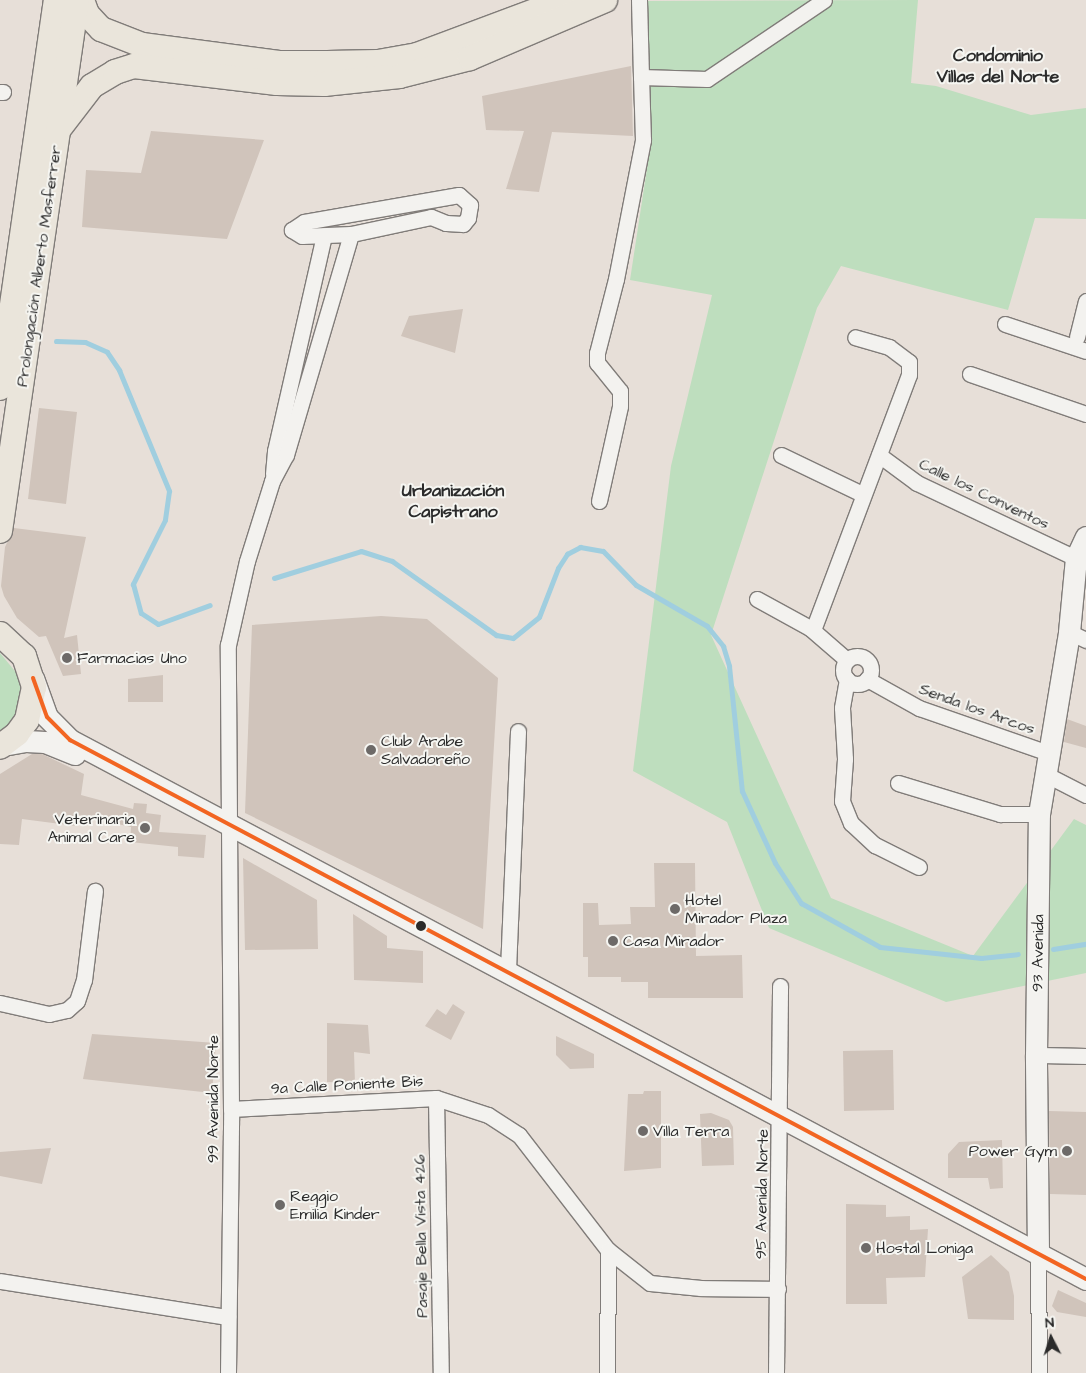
<!DOCTYPE html>
<html>
<head>
<meta charset="utf-8">
<style>
  body { margin:0 }
  #map { position:relative; width:1086px; height:1373px; overflow:hidden; background:#e7dfd8; font-family:"Architects Daughter",sans-serif }
  div>[style] { position:absolute }
  [style*='--x'] { left:calc(var(--x)*1px); top:calc(var(--y)*1px); width:calc(var(--w)*1px); rotate:calc(var(--a)*1deg) }
  .green>* { inset:0; background:#bedebe }
  .stream>* { height:5px; margin:-2.5px; padding:0 2.5px; transform-origin:2.5px; border-radius:2.5px; background:#a0cedf }
  .building>* { inset:0; background:#d0c4bb }
  .roads { filter:drop-shadow(1px 0 #807c79) drop-shadow(-1px 0 #807c79) drop-shadow(0 1px #807c79) drop-shadow(0 -1px #807c79) }
  .street>* { height:15px; margin:-7.5px; padding:0 7.5px; transform-origin:7.5px; border-radius:7.5px; background:#f3f2ef }
  .street>.ring { margin:-7.5px; padding:0; box-sizing:content-box; background:none; border:15px solid #f3f2ef; border-radius:50% }
  .secondary>* { height:21px; margin:-10.5px; padding:0 10.5px; transform-origin:10.5px; border-radius:10.5px; background:#f3f2ef }
  .primary>* { height:24px; margin:-12px; padding:0 12px; transform-origin:12px; border-radius:12px; background:#eae5db }
  .bus-1>* { height:4px; margin:-2px; padding:0 2px; transform-origin:2px; border-radius:2px; background:#f26522 }
  .dots>* { width:14px; height:14px; translate:-50% -50%; box-sizing:border-box; border:2px solid #f6f6f2; border-radius:50% }
  span { translate:-50% -50%; white-space:nowrap; text-align:center; line-height:1.15; -webkit-text-stroke:4px #f6f6f2; paint-order:stroke }
  .street-label { font-size:16px; color:#2b2b2b }
  .poi-label { font-size:16px; color:#2b2b2b }
  .left { translate:0 -50%; text-align:left }
  .right { translate:-100% -50%; text-align:right }
  .neighbourhood-label { font-size:18px; color:#2b2b2b; font-weight:700 }
  .north { position:absolute; left:1026px; top:1313px; width:50px; height:50px; -webkit-text-stroke:4px #f6f6f2; paint-order:stroke; rotate:355deg; font-size:14px; font-weight:700; line-height:20px; text-align:center; color:#2b2b2b }
  .north::after { content:''; display:block; margin:auto; width:18px; height:22px; background:#2b2b2b; clip-path:polygon(50% 0,100% 100%,50% 72%,0 100%) }
</style>
</head>
<body>
<div id="map">
  <div class="green">
    <i style="clip-path:polygon(918px 0,911px 83px,936px 86px,1031px 115px,1086px 108px,1086px 219px,1035px 218px,1008px 310px,841px 266px,817px 308px,711px 635px,831px 898px,973px 956px,1074px 819px,1086px 825px,1086px 973px,946px 1002px,769px 928px,727px 822px,633px 771px,671px 466px,712px 295px,630px 280px,648px 162px,647px 1px)"></i>
    <i style="clip-path:polygon(0 653px,19px 676px,22px 692px,21px 709px,13px 724px,0 736px)"></i>
  </div>
  <div class="stream">
    <i style="--x:56;--y:341;--w:29;--a:2"></i>
    <i style="--x:85;--y:342;--w:24;--a:24"></i>
    <i style="--x:107;--y:352;--w:22;--a:56"></i>
    <i style="--x:119;--y:370;--w:131;--a:67.5"></i>
    <i style="--x:169;--y:491;--w:29;--a:98"></i>
    <i style="--x:165;--y:520;--w:72;--a:116.6"></i>
    <i style="--x:133;--y:584;--w:30;--a:75"></i>
    <i style="--x:141;--y:613;--w:20;--a:33"></i>
    <i style="--x:158;--y:624;--w:55;--a:-20.1"></i>
    <i style="--x:274;--y:578;--w:91;--a:-17.2"></i>
    <i style="--x:361;--y:551;--w:33;--a:18"></i>
    <i style="--x:392;--y:561;--w:128;--a:35.4"></i>
    <i style="--x:496;--y:635;--w:17;--a:10"></i>
    <i style="--x:513;--y:638;--w:33;--a:-39"></i>
    <i style="--x:539;--y:617;--w:53;--a:-68.8"></i>
    <i style="--x:558;--y:568;--w:17;--a:-57"></i>
    <i style="--x:567;--y:554;--w:15;--a:-28"></i>
    <i style="--x:580;--y:547;--w:23;--a:10"></i>
    <i style="--x:603;--y:551;--w:47;--a:45.9"></i>
    <i style="--x:636;--y:585;--w:82;--a:30"></i>
    <i style="--x:707;--y:626;--w:26;--a:51"></i>
    <i style="--x:723;--y:646;--w:21;--a:73"></i>
    <i style="--x:729;--y:666;--w:126;--a:84.1"></i>
    <i style="--x:742;--y:791;--w:79;--a:65.4"></i>
    <i style="--x:775;--y:863;--w:48;--a:57"></i>
    <i style="--x:801;--y:903;--w:90;--a:29.1"></i>
    <i style="--x:880;--y:947;--w:102;--a:6.2"></i>
    <i style="--x:981;--y:958;--w:37;--a:-6"></i>
    <i style="--x:1053;--y:949;--w:33;--a:-9"></i>
  </div>
  <div class="building">
    <i style="clip-path:polygon(631px 66px,633px 136px,552px 132px,539px 192px,506px 189px,524px 131px,486px 130px,482px 96px)"></i>
    <i style="clip-path:polygon(151px 131px,264px 140px,227px 239px,82px 227px,86px 170px,141px 173px)"></i>
    <i style="clip-path:polygon(463px 309px,455px 353px,401px 336px,409px 316px)"></i>
    <i style="clip-path:polygon(39px 408px,77px 412px,66px 504px,28px 499px)"></i>
    <i style="clip-path:polygon(14px 528px,86px 537px,64px 638px,77px 635px,81px 674px,63px 676px,46px 636px,39px 637px,17px 618px,4px 596px,1px 586px,5px 547px)"></i>
    <i style="clip-path:polygon(381px 616px,427px 619px,498px 678px,483px 929px,245px 813px,252px 625px)"></i>
    <i style="clip-path:polygon(163px 675px,163px 702px,128px 702px,128px 679px)"></i>
    <i style="clip-path:polygon(1067px 719px,1086px 726px,1086px 748px,1064px 742px)"></i>
    <i style="clip-path:polygon(32px 754px,42px 754px,84px 774px,81px 795px,133px 809px,134px 803px,147px 804px,146px 813px,161px 815px,159px 832px,206px 835px,204px 858px,178px 856px,178px 847px,130px 842px,131px 827px,78px 815px,76px 826px,22px 819px,19px 845px,0 844px,0 774px)"></i>
    <i style="clip-path:polygon(243px 858px,317px 900px,318px 949px,245px 950px)"></i>
    <i style="clip-path:polygon(654px 863px,695px 863px,696px 956px,742px 955px,743px 998px,648px 998px,648px 982px,621px 982px,621px 977px,588px 977px,588px 957px,583px 957px,583px 903px,598px 903px,599px 925px,631px 924px,630px 907px,655px 907px)"></i>
    <i style="clip-path:polygon(353px 914px,387px 936px,387px 948px,423px 951px,423px 983px,354px 980px)"></i>
    <i style="clip-path:polygon(453px 1004px,465px 1012px,451px 1040px,425px 1026px,437px 1009px,446px 1015px)"></i>
    <i style="clip-path:polygon(327px 1023px,368px 1025px,370px 1054px,354px 1052px,355px 1083px,327px 1082px)"></i>
    <i style="clip-path:polygon(92px 1034px,216px 1043px,212px 1093px,83px 1079px)"></i>
    <i style="clip-path:polygon(556px 1036px,594px 1054px,594px 1068px,570px 1069px,556px 1055px)"></i>
    <i style="clip-path:polygon(893px 1050px,894px 1110px,844px 1111px,843px 1051px)"></i>
    <i style="clip-path:polygon(644px 1091px,661px 1091px,661px 1168px,624px 1171px,628px 1094px,643px 1094px)"></i>
    <i style="clip-path:polygon(1049px 1111px,1086px 1112px,1086px 1195px,1050px 1194px)"></i>
    <i style="clip-path:polygon(711px 1113px,729px 1120px,733px 1127px,734px 1165px,702px 1166px,700px 1114px)"></i>
    <i style="clip-path:polygon(1002px 1140px,1003px 1188px,990px 1189px,988px 1178px,948px 1178px,948px 1154px,959px 1142px)"></i>
    <i style="clip-path:polygon(51px 1148px,42px 1184px,0 1176px,0 1152px)"></i>
    <i style="clip-path:polygon(846px 1204px,886px 1205px,886px 1217px,910px 1216px,910px 1230px,928px 1229px,925px 1277px,886px 1278px,887px 1304px,846px 1304px)"></i>
    <i style="clip-path:polygon(991px 1255px,1009px 1272px,1014px 1296px,1014px 1320px,968px 1319px,962px 1277px)"></i>
    <i style="clip-path:polygon(1058px 1290px,1086px 1303px,1086px 1317px,1057px 1312px,1052px 1306px)"></i>
  </div>
  <div class="roads">
    <div class="street">
      <i style="--x:639;--y:0;--w:77;--a:88.5"></i>
      <i style="--x:0;--y:92;--w:3;--a:0"></i>
      <i style="--x:459;--y:195;--w:15;--a:42"></i>
      <i style="--x:470;--y:205;--w:13;--a:99"></i>
      <i style="--x:468;--y:218;--w:8;--a:130"></i>
      <i style="--x:463;--y:224;--w:17;--a:-177"></i>
      <i style="--x:446;--y:223;--w:16;--a:-158"></i>
      <i style="--x:431;--y:217;--w:82;--a:168"></i>
      <i style="--x:351;--y:234;--w:49;--a:177.7"></i>
      <i style="--x:302;--y:236;--w:12;--a:-149"></i>
      <i style="--x:292;--y:230;--w:14;--a:-34"></i>
      <i style="--x:304;--y:222;--w:157;--a:-9.9"></i>
      <i style="--x:1005;--y:324;--w:85;--a:18.4"></i>
      <i style="--x:1077;--y:337;--w:37;--a:-76"></i>
      <i style="--x:970;--y:374;--w:123;--a:19"></i>
      <i style="--x:781;--y:455;--w:90;--a:25.7"></i>
      <i style="--x:879;--y:455;--w:47;--a:36.4"></i>
      <i style="--x:917;--y:483;--w:176;--a:25.3"></i>
      <i style="--x:273;--y:474;--w:23;--a:-85"></i>
      <i style="--x:275;--y:451;--w:221;--a:-77.2"></i>
      <i style="--x:599;--y:501;--w:97;--a:-77.5"></i>
      <i style="--x:620;--y:406;--w:15;--a:-90"></i>
      <i style="--x:620;--y:391;--w:36;--a:-129"></i>
      <i style="--x:597;--y:363;--w:10;--a:-90"></i>
      <i style="--x:597;--y:353;--w:76;--a:-75.6"></i>
      <i style="--x:616;--y:279;--w:142;--a:-79"></i>
      <i style="--x:643;--y:140;--w:63;--a:-91.8"></i>
      <i style="--x:641;--y:77;--w:66;--a:1.7"></i>
      <i style="--x:707;--y:79;--w:141;--a:-34"></i>
      <i style="--x:757;--y:599;--w:60;--a:28.7"></i>
      <i style="--x:810;--y:628;--w:49;--a:40.9"></i>
      <i style="--x:813;--y:630;--w:272;--a:-69.4"></i>
      <i style="--x:909;--y:375;--w:13;--a:-90"></i>
      <i style="--x:909;--y:362;--w:25;--a:-143"></i>
      <i style="--x:889;--y:347;--w:35;--a:-164"></i>
      <i style="--x:1069;--y:632;--w:19;--a:25"></i>
      <i class="ring" style="left:843px;top:656px;width:13px;height:13px"></i>
      <i style="--x:847;--y:679;--w:29;--a:100"></i>
      <i style="--x:842;--y:708;--w:51;--a:86.6"></i>
      <i style="--x:845;--y:759;--w:42;--a:94.1"></i>
      <i style="--x:842;--y:801;--w:24;--a:68"></i>
      <i style="--x:851;--y:823;--w:33;--a:43"></i>
      <i style="--x:875;--y:845;--w:49;--a:26.6"></i>
      <i style="--x:867;--y:679;--w:60;--a:29.1"></i>
      <i style="--x:919;--y:708;--w:140;--a:19.2"></i>
      <i style="--x:1045;--y:774;--w:46;--a:27.1"></i>
      <i style="--x:898;--y:783;--w:107;--a:16.9"></i>
      <i style="--x:1000;--y:814;--w:39;--a:0"></i>
      <i style="--x:508;--y:970;--w:239;--a:-87.6"></i>
      <i style="--x:0;--y:1003;--w:50;--a:12.7"></i>
      <i style="--x:49;--y:1014;--w:18;--a:-13"></i>
      <i style="--x:67;--y:1010;--w:13;--a:-42"></i>
      <i style="--x:77;--y:1001;--w:22;--a:-72"></i>
      <i style="--x:84;--y:980;--w:90;--a:-83"></i>
      <i style="--x:1036;--y:1055;--w:50;--a:1.1"></i>
      <i style="--x:436;--y:1098;--w:275;--a:89"></i>
      <i style="--x:231;--y:1109;--w:205;--a:-3.1"></i>
      <i style="--x:436;--y:1098;--w:55;--a:18.1"></i>
      <i style="--x:488;--y:1115;--w:37;--a:33"></i>
      <i style="--x:519;--y:1135;--w:145;--a:52.3"></i>
      <i style="--x:608;--y:1250;--w:53;--a:38.2"></i>
      <i style="--x:650;--y:1283;--w:51;--a:5.6"></i>
      <i style="--x:701;--y:1288;--w:77;--a:0.7"></i>
      <i style="--x:1038;--y:1253;--w:120;--a:89.5"></i>
      <i style="--x:0;--y:1281;--w:231;--a:9"></i>
      <i style="--x:228;--y:1373;--w:264;--a:-89.3"></i>
      <i style="--x:231;--y:1109;--w:464;--a:-90.4"></i>
      <i style="--x:228;--y:645;--w:86;--a:-77.3"></i>
      <i style="--x:247;--y:561;--w:84;--a:-72.6"></i>
      <i style="--x:272;--y:481;--w:30;--a:-62"></i>
      <i style="--x:286;--y:455;--w:230;--a:-73.6"></i>
      <i style="--x:607;--y:1373;--w:123;--a:-89.5"></i>
      <i style="--x:776;--y:1373;--w:387;--a:-89.4"></i>
    </div>
    <div class="secondary">
      <i style="--x:33;--y:678;--w:41;--a:70.3"></i>
      <i style="--x:47;--y:717;--w:33;--a:45"></i>
      <i style="--x:70;--y:740;--w:1150;--a:27.95"></i>
      <i style="--x:3;--y:745;--w:23;--a:-10"></i>
      <i style="--x:26;--y:741;--w:19;--a:3"></i>
      <i style="--x:45;--y:742;--w:32;--a:22"></i>
      <i style="--x:1038;--y:1253;--w:198;--a:-90.6"></i>
      <i style="--x:1036;--y:1055;--w:241;--a:-89.3"></i>
      <i style="--x:1039;--y:814;--w:184;--a:-80.6"></i>
      <i style="--x:1069;--y:632;--w:74;--a:-84.6"></i>
      <i style="--x:1076;--y:558;--w:23;--a:-65"></i>
    </div>
    <div class="primary">
      <i style="--x:82;--y:0;--w:15;--a:70"></i>
      <i style="--x:87;--y:14;--w:21;--a:47"></i>
      <i style="--x:101;--y:29;--w:44;--a:21.3"></i>
      <i style="--x:142;--y:45;--w:138;--a:7.5"></i>
      <i style="--x:279;--y:63;--w:48;--a:0"></i>
      <i style="--x:327;--y:63;--w:51;--a:-1.1"></i>
      <i style="--x:378;--y:62;--w:40;--a:-10"></i>
      <i style="--x:417;--y:55;--w:157;--a:-20.5"></i>
      <i style="--x:59;--y:129;--w:54;--a:-52.5"></i>
      <i style="--x:92;--y:86;--w:27;--a:-31"></i>
      <i style="--x:115;--y:72;--w:20;--a:-18"></i>
      <i style="--x:134;--y:66;--w:144;--a:6.8"></i>
      <i style="--x:277;--y:83;--w:47;--a:1.2"></i>
      <i style="--x:324;--y:84;--w:76;--a:-6"></i>
      <i style="--x:400;--y:76;--w:72;--a:-14.4"></i>
      <i style="--x:470;--y:58;--w:147;--a:-23.2"></i>
      <i style="--x:0;--y:388;--w:392;--a:-81.8"></i>
      <i style="--x:0;--y:531;--w:537;--a:-81.75"></i>
      <i style="--x:0;--y:634;--w:33;--a:43"></i>
      <i style="--x:24;--y:656;--w:33;--a:72"></i>
      <i style="--x:34;--y:687;--w:34;--a:102"></i>
      <i style="--x:27;--y:720;--w:17;--a:126"></i>
      <i style="--x:17;--y:734;--w:21;--a:143"></i>
    </div>
  </div>
  <div class="bus-1">
    <i style="--x:33;--y:678;--w:41;--a:70.3"></i>
    <i style="--x:47;--y:717;--w:33;--a:45"></i>
    <i style="--x:70;--y:740;--w:1150;--a:27.95"></i>
  </div>
  <div class="dots">
    <i style="left:67px;top:658px;background:#6d6a68"></i>
    <i style="left:371px;top:750px;background:#6d6a68"></i>
    <i style="left:145px;top:828px;background:#6d6a68"></i>
    <i style="left:675px;top:909px;background:#6d6a68"></i>
    <i style="left:421px;top:926px;background:#2b2b2b"></i>
    <i style="left:613px;top:941px;background:#6d6a68"></i>
    <i style="left:643px;top:1131px;background:#6d6a68"></i>
    <i style="left:1067px;top:1151px;background:#6d6a68"></i>
    <i style="left:280px;top:1205px;background:#6d6a68"></i>
    <i style="left:866px;top:1248px;background:#6d6a68"></i>
  </div>
  <div class="street-label">
    <span style="left:39px;top:266px;rotate:-82deg">Prolongación Alberto Masferrer</span>
    <span style="left:984px;top:494px;rotate:26deg">Calle los Conventos</span>
    <span style="left:977px;top:709px;rotate:20deg">Senda los Arcos</span>
    <span style="left:1038px;top:953px;rotate:-89deg">93 Avenida</span>
    <span style="left:347px;top:1085px;rotate:-3deg">9a Calle Poniente Bis</span>
    <span style="left:213px;top:1099px;rotate:-90deg">99 Avenida Norte</span>
    <span style="left:762px;top:1194px;rotate:-89deg">95 Avenida Norte</span>
    <span style="left:421px;top:1236px;rotate:-91deg">Pasaje Bella Vista 426</span>
  </div>
  <div class="poi-label">
    <span class="left" style="left:77px;top:658px">Farmacias Uno</span>
    <span class="left" style="left:381px;top:750px">Club Arabe<br>Salvadoreño</span>
    <span class="right" style="left:135px;top:828px">Veterinaria<br>Animal Care</span>
    <span class="left" style="left:685px;top:909px">Hotel<br>Mirador Plaza</span>
    <span class="left" style="left:623px;top:941px">Casa Mirador</span>
    <span class="left" style="left:653px;top:1131px">Villa Terra</span>
    <span class="right" style="left:1057px;top:1151px">Power Gym</span>
    <span class="left" style="left:290px;top:1205px">Reggio<br>Emilia Kinder</span>
    <span class="left" style="left:876px;top:1248px">Hostal Loniga</span>
  </div>
  <div class="neighbourhood-label">
    <span style="left:998px;top:67px">Condominio<br>Villas del Norte</span>
    <span style="left:453px;top:502px">Urbanización<br>Capistrano</span>
  </div>
  <div class="north">N</div>
</div>
</body>
</html>
